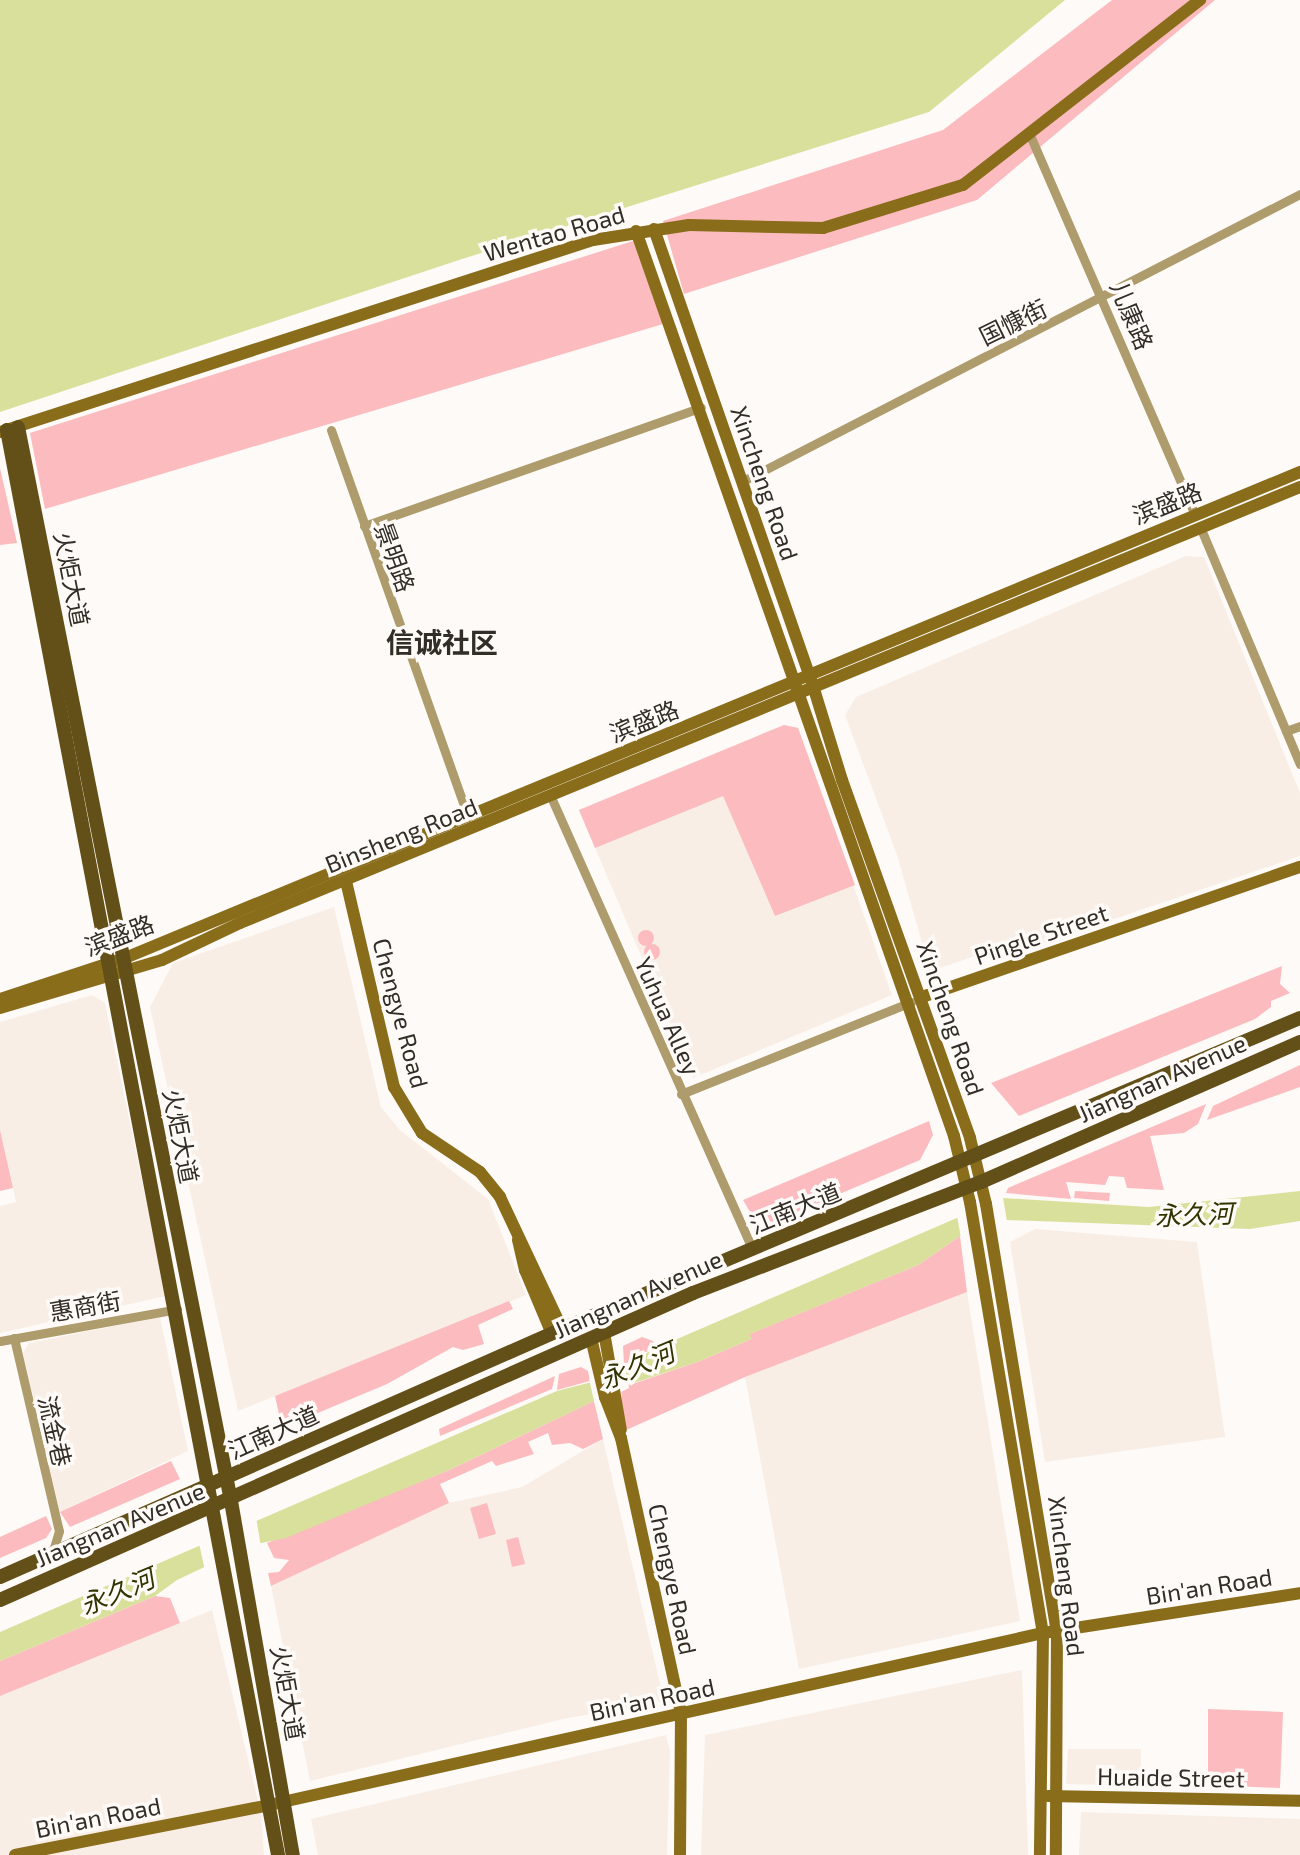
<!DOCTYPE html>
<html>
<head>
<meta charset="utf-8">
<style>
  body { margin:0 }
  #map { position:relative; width:1300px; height:1855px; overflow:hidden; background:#fefaf7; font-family:"Exo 2","Noto Sans SC",sans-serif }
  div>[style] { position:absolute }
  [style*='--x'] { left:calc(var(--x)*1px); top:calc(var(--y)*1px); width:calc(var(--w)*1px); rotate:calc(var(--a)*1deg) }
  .built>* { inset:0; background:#f8eee6 }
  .green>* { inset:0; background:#fcbbbe }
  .round { border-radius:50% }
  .water>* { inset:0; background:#d9e09b }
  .pier>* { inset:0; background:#fefaf7 }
  .street>* { height:9px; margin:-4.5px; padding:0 4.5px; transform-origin:4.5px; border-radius:4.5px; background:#ae9c6d }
  .secondary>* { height:12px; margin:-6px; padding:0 6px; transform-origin:6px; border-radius:6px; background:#896d1b }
  .primary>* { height:14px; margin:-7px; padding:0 7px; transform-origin:7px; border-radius:7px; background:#635018 }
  span { translate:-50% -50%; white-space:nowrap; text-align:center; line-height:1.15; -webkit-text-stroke:7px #fefaf7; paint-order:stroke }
  .street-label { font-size:24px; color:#332d27 }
  .water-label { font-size:26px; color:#313400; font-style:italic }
  .quarter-label { font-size:28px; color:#332d27; font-weight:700 }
</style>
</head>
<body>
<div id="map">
  <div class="built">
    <i style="clip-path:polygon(1186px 556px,1204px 557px,1300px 793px,1300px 856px,996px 959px,987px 952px,940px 968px,928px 964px,897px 855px,845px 715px,856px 697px)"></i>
    <i style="clip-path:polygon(784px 725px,798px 728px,892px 995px,693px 1078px,579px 810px)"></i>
    <i style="clip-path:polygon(334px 907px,381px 1107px,400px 1130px,488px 1199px,526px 1295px,238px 1411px,150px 1007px,173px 963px)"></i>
    <i style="clip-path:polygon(92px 995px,105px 1003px,166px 1296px,0 1333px,0 1206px,16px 1202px,0 1129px,0 1022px)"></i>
    <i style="clip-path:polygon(1035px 1229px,1197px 1242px,1225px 1437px,1045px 1462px,1010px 1242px)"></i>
    <i style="clip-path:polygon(967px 1292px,1020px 1621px,799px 1669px,745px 1377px)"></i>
    <i style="clip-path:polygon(160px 1317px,188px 1451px,60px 1512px,23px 1353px,29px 1343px)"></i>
    <i style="clip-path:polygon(603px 1439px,664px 1701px,563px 1719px,310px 1781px,271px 1586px,449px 1503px,522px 1487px)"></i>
    <i style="clip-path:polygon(212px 1610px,261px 1813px,264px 1855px,0 1855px,0 1696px)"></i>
    <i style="clip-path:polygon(1022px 1670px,1028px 1855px,701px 1855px,705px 1735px)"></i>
    <i style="clip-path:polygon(666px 1735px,670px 1751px,667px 1855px,318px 1855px,311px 1819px)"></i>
    <i style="clip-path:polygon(1068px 1749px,1141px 1749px,1141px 1786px,1066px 1784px)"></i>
    <i style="clip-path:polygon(1081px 1812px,1300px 1819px,1300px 1855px,1079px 1855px)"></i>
  </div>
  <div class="green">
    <i style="clip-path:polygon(1112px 0,1215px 0,977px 200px,684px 294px,663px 221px,943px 130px)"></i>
    <i style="clip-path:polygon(633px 241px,663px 324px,45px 509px,30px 433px)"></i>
    <i style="clip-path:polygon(0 468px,17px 543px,0 545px)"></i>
    <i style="clip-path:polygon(784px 725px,798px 728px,855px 885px,775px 916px,723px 796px,595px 848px,579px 810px)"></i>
    <i class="round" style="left:638px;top:930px;width:16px;height:16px"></i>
    <i class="round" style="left:644px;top:944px;width:16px;height:16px"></i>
    <i style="clip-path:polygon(1282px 966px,1280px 984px,1290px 993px,1271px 1001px,1271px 1007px,1255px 1019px,1019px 1116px,991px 1083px)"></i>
    <i style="clip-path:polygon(1300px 1065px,1300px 1087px,1207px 1120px,1213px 1106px)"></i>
    <i style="clip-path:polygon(1206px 1104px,1198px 1124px,1184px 1133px,1150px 1136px,1164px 1190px,1127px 1188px,1124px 1177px,1109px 1176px,1105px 1185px,1066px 1182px,1071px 1199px,1006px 1193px,1008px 1188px)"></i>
    <i style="clip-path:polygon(929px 1121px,933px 1135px,920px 1160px,773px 1222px,753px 1217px,743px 1200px)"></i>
    <i style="clip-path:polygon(0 1130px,13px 1188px,0 1191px)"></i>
    <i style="clip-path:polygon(1075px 1191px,1110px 1193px,1109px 1201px,1074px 1198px)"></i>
    <i style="clip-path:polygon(960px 1236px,967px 1292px,745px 1377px,624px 1431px,621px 1388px,700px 1361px,751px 1339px,749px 1334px,918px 1265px)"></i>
    <i style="clip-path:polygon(509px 1301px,513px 1309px,478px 1325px,484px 1344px,463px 1350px,453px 1347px,387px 1384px,282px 1428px,275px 1396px)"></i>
    <i style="clip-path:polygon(642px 1337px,653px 1341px,655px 1347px,624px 1365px,623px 1346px)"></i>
    <i style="clip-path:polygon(581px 1367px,588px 1371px,590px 1381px,557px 1390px,559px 1374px)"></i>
    <i style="clip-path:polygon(555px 1376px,552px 1389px,440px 1436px,439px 1429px)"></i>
    <i style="clip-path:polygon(594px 1401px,603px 1439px,583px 1449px,570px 1443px,552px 1445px,548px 1433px,528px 1442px,534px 1454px,496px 1466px,492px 1461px,440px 1484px,449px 1503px,271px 1586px,268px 1573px,279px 1572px,289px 1560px,274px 1558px,267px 1543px,449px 1470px)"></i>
    <i style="clip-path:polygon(171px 1461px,180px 1479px,70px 1527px,60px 1512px)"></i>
    <i style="clip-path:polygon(487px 1503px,496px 1534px,479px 1539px,470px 1508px)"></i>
    <i style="clip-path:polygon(46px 1516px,52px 1529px,46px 1538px,0 1558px,0 1537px)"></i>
    <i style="clip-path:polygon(518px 1537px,525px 1564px,512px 1567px,506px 1540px)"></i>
    <i style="clip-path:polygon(155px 1596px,170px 1598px,180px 1623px,0 1696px,0 1661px)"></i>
    <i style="clip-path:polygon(1208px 1709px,1283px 1712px,1280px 1788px,1208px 1785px)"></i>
  </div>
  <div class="water">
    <i style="clip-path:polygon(0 0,1065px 0,929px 112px,459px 260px,0 412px)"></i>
    <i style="clip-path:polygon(1300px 1191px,1300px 1221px,1250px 1229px,1006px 1220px,960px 1236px,918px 1265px,750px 1334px,751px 1339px,700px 1361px,628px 1385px,449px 1470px,286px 1538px,251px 1545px,177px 1580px,155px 1596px,0 1661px,0 1632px,557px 1391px,592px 1382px,654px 1349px,1003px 1198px,1149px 1207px)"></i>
  </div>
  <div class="pier">
    <i style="clip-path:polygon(1003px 1197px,1007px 1222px,961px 1238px,957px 1216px)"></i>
    <i style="clip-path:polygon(624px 1364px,629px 1388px,595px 1405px,589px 1379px)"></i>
    <i style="clip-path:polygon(256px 1517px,261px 1547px,205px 1571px,199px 1543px)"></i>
  </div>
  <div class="street">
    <i style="--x:1029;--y:133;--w:416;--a:66.5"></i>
    <i style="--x:331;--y:430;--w:408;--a:70.5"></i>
    <i style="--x:741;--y:482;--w:629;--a:-27.26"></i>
    <i style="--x:364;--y:526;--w:357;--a:-19.4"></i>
    <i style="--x:1201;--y:529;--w:255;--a:67.2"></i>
    <i style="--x:1286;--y:731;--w:15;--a:-20"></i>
    <i style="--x:551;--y:797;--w:495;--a:66"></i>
    <i style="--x:681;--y:1094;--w:248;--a:-21.8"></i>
    <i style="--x:14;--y:1338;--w:198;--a:76.9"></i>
    <i style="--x:59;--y:1531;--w:24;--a:107"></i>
    <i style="--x:0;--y:1341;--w:180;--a:-10.2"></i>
  </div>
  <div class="secondary">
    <i style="--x:654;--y:229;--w:487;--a:70.8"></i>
    <i style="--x:814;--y:689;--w:95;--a:72.9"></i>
    <i style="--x:842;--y:780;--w:380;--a:70.3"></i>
    <i style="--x:970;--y:1138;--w:68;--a:76.4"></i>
    <i style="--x:986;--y:1204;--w:433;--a:80.6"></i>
    <i style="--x:1057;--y:1631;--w:224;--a:90.3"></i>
    <i style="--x:636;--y:231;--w:959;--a:70.64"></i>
    <i style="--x:954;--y:1136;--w:68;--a:76.4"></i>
    <i style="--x:970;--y:1202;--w:437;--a:80.4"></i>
    <i style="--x:1043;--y:1633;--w:222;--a:90.8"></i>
    <i style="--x:0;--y:432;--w:623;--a:-17.94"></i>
    <i style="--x:593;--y:240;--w:97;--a:-8.9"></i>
    <i style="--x:689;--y:225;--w:134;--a:1.3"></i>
    <i style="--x:823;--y:228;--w:146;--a:-17.1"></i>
    <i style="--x:963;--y:185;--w:301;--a:-38"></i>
    <i style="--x:346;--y:881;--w:212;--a:76.9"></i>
    <i style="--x:394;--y:1087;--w:54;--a:58.7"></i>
    <i style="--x:422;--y:1133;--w:70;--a:33.9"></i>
    <i style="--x:480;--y:1172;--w:32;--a:51"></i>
    <i style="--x:500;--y:1197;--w:146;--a:64.8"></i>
    <i style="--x:922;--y:997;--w:400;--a:-19"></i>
    <i style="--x:0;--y:999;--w:132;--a:-18.2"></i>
    <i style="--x:125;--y:958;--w:1272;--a:-22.47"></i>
    <i style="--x:0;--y:1008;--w:169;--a:-16.5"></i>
    <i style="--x:162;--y:960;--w:86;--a:-25.4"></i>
    <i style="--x:240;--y:923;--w:1146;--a:-22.36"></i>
    <i style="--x:518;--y:1240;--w:31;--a:77"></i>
    <i style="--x:525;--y:1270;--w:69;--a:67.1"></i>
    <i style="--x:604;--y:1332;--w:99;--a:80.2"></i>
    <i style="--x:591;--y:1338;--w:61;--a:76.7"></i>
    <i style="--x:605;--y:1397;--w:44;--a:68.7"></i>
    <i style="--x:621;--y:1438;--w:282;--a:77.7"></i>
    <i style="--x:681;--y:1714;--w:141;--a:90.4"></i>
    <i style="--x:1048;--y:1796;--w:252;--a:1.1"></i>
    <i style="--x:15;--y:1855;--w:259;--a:-11.1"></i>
    <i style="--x:269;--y:1805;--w:793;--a:-12.53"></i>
    <i style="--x:1043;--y:1633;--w:260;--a:-8.8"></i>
  </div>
  <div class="primary">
    <i style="--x:18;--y:427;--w:1095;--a:78.78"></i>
    <i style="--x:231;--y:1501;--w:359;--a:80.1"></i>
    <i style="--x:7;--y:430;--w:1451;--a:79.23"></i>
    <i style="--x:0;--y:1577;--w:614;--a:-23.81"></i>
    <i style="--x:562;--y:1329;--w:801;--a:-22.85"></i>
    <i style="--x:0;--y:1600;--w:758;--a:-23.89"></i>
    <i style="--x:693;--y:1293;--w:309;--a:-21.1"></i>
    <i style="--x:981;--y:1182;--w:348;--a:-23.7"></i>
  </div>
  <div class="street-label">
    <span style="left:554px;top:233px;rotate:-16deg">Wentao Road</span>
    <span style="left:1132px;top:315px;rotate:67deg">儿康路</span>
    <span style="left:1013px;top:322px;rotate:-26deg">国慷街</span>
    <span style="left:765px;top:483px;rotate:71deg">Xincheng Road</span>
    <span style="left:1167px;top:503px;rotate:-22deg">滨盛路</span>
    <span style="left:395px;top:557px;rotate:70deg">景明路</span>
    <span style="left:72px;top:579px;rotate:79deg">火炬大道</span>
    <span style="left:644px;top:721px;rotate:-22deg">滨盛路</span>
    <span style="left:401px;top:835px;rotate:-22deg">Binsheng Road</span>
    <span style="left:1041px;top:934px;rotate:-19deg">Pingle Street</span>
    <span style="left:119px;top:935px;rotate:-21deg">滨盛路</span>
    <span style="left:401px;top:1013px;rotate:75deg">Chengye Road</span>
    <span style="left:668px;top:1016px;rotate:66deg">Yuhua Alley</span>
    <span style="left:951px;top:1018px;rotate:71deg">Xincheng Road</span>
    <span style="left:1162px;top:1078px;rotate:-24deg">Jiangnan Avenue</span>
    <span style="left:181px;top:1136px;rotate:79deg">火炬大道</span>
    <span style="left:795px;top:1208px;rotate:-22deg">江南大道</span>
    <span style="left:638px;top:1294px;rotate:-24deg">Jiangnan Avenue</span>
    <span style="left:85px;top:1306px;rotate:-10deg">惠商街</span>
    <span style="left:55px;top:1431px;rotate:77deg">流金巷</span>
    <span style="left:273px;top:1432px;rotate:-24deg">江南大道</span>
    <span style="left:120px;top:1524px;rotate:-23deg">Jiangnan Avenue</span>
    <span style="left:1067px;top:1576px;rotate:83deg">Xincheng Road</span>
    <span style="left:673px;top:1579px;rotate:78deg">Chengye Road</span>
    <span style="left:1209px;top:1586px;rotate:-9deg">Bin'an Road</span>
    <span style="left:288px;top:1693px;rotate:80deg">火炬大道</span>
    <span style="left:652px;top:1699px;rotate:-12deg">Bin'an Road</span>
    <span style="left:1171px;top:1777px;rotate:1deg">Huaide Street</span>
    <span style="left:98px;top:1817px;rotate:-11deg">Bin'an Road</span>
  </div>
  <div class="water-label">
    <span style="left:1194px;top:1214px;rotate:-2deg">永久河</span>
    <span style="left:637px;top:1365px;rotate:-23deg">永久河</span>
    <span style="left:117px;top:1591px;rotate:-23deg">永久河</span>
  </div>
  <div class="quarter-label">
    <span style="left:442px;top:642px">信诚社区</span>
  </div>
</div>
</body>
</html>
